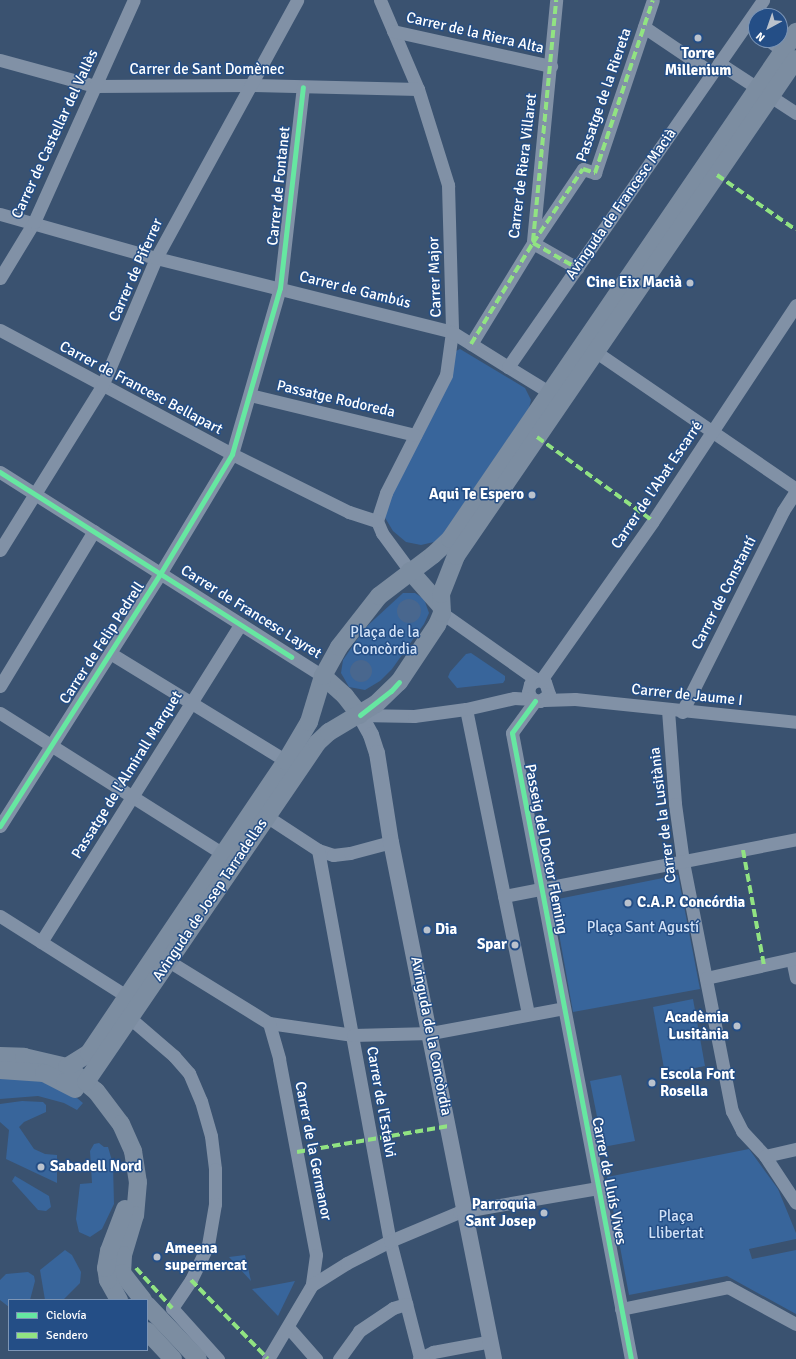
<!DOCTYPE html>
<html>
<head>
<meta charset="utf-8">
<style>
  body { margin:0 }
  #map { position:relative; width:796px; height:1359px; overflow:hidden; background:#3a5270; font-family:Signika,sans-serif }
  div>[style] { position:absolute }
  [style*='--x'] { left:calc(var(--x)*1px); top:calc(var(--y)*1px); width:calc(var(--w)*1px); rotate:calc(var(--a)*1deg) }
  .green>* { inset:0; background:#38659b }
  .water>* { inset:0; background:#49678e }
  .round { border-radius:50% }
  .minor>* { height:13px; margin:-6.5px; padding:0 6.5px; transform-origin:6.5px; border-radius:6.5px; background:#8191a6 }
  .tertiary>* { height:16px; margin:-8px; padding:0 8px; transform-origin:8px; border-radius:8px; background:#8191a6 }
  .secondary>* { height:18px; margin:-9px; padding:0 9px; transform-origin:9px; border-radius:9px; background:#7c8da1 }
  .quiet>* { height:4px; margin-top:-2px; transform-origin:0; background:repeating-linear-gradient(90deg,#91e382 0 8px,transparent 0 12px) }
  .cycleway>* { height:5px; margin:-2.5px; padding:0 2.5px; transform-origin:2.5px; border-radius:2.5px; background:#66e7a1 }
  .dots>* { width:11px; height:11px; translate:-50% -50%; box-sizing:border-box; border:2px solid #244e86; border-radius:50% }
  span { translate:-50% -50%; white-space:nowrap; text-align:center; line-height:1.15; -webkit-text-stroke:3px #244e86; paint-order:stroke }
  .street-label { font-size:15px; color:#fff }
  .poi-label { font-size:15px; color:#fff; font-weight:700 }
  .right { translate:-100% -50%; text-align:right }
  .left { translate:0 -50%; text-align:left }
  .park-label { font-size:15px; color:#d2e2f7 }
  .legend { position:absolute; left:8px; top:1299px; width:140px; height:52px; box-sizing:border-box; background:#244e86; border:1px solid #7c95b6; margin:0; padding:5px 7px; list-style:none; font-size:12px; color:#fff }
  .legend li { display:flex; align-items:center; gap:8px; height:20px }
  .legend b { width:20px; border:1px solid #7c95b6 }
  .north { position:absolute; left:748px; top:8px; width:40px; height:40px; box-sizing:border-box; background:#244e86; border:1px solid #7c95b6; border-radius:50%; rotate:220deg; font-size:11px; font-weight:700; line-height:16px; text-align:center; color:#fff }
  .north::after { content:''; display:block; margin:auto; width:14px; height:18px; background:#bac2cd; clip-path:polygon(50% 0,100% 100%,50% 72%,0 100%) }
</style>
</head>
<body>
<div id="map">
  <div class="green">
    <i style="clip-path:polygon(460px 349px,525px 388px,531px 400px,529px 408px,441px 537px,434px 542px,421px 545px,406px 542px,393px 531px,384px 516px,384px 509px,456px 351px)"></i>
    <i style="clip-path:polygon(403px 593px,415px 593px,424px 599px,429px 613px,424px 624px,392px 669px,380px 681px,365px 690px,349px 687px,341px 673px,343px 660px,365px 628px)"></i>
    <i style="clip-path:polygon(471px 653px,505px 676px,505px 680px,503px 683px,457px 688px,448px 677px,450px 672px,466px 654px)"></i>
    <i style="clip-path:polygon(678px 875px,700px 989px,573px 1012px,553px 900px)"></i>
    <i style="clip-path:polygon(693px 999px,705px 1066px,665px 1074px,653px 1007px)"></i>
    <i style="clip-path:polygon(621px 1075px,635px 1141px,603px 1147px,590px 1081px)"></i>
    <i style="clip-path:polygon(0 1078px,40px 1081px,71px 1093px,83px 1103px,77px 1110px,64px 1103px,38px 1096px,0 1099px)"></i>
    <i style="clip-path:polygon(22px 1101px,43px 1102px,46px 1105px,46px 1112px,24px 1122px,19px 1127px,34px 1149px,45px 1154px,57px 1155px,57px 1183px,6px 1159px,9px 1130px,0 1122px,0 1104px)"></i>
    <i style="clip-path:polygon(99px 1143px,104px 1147px,108px 1147px,113px 1164px,114px 1204px,102px 1229px,90px 1237px,79px 1232px,76px 1219px,80px 1184px,92px 1183px,90px 1151px,94px 1144px)"></i>
    <i style="clip-path:polygon(749px 1149px,778px 1189px,796px 1233px,796px 1239px,749px 1249px,752px 1259px,796px 1250px,796px 1314px,727px 1276px,629px 1295px,607px 1177px)"></i>
    <i style="clip-path:polygon(15px 1176px,49px 1196px,51px 1207px,46px 1211px,38px 1210px,12px 1181px)"></i>
    <i style="clip-path:polygon(65px 1250px,72px 1255px,81px 1272px,80px 1283px,64px 1299px,45px 1300px,40px 1270px)"></i>
    <i style="clip-path:polygon(245px 1255px,251px 1281px,229px 1257px)"></i>
    <i style="clip-path:polygon(28px 1272px,34px 1276px,35px 1281px,30px 1300px,9px 1300px,9px 1307px,0 1300px,0 1280px,6px 1274px)"></i>
    <i style="clip-path:polygon(295px 1281px,278px 1316px,252px 1289px)"></i>
  </div>
  <div class="water">
    <i class="round" style="left:397px;top:599px;width:24px;height:24px"></i>
    <i class="round" style="left:350px;top:660px;width:22px;height:22px"></i>
  </div>
  <div class="minor">
    <i style="--x:380;--y:0;--w:97;--a:66.9"></i>
    <i style="--x:418;--y:89;--w:101;--a:72.6"></i>
    <i style="--x:448;--y:185;--w:147;--a:88.4"></i>
    <i style="--x:452;--y:332;--w:43;--a:97.9"></i>
    <i style="--x:446;--y:375;--w:132;--a:117"></i>
    <i style="--x:386;--y:493;--w:29;--a:108"></i>
    <i style="--x:377;--y:521;--w:13;--a:67"></i>
    <i style="--x:382;--y:533;--w:47;--a:53.6"></i>
    <i style="--x:644;--y:27;--w:82;--a:34.1"></i>
    <i style="--x:393;--y:31;--w:162;--a:12.5"></i>
    <i style="--x:768;--y:40;--w:28;--a:35"></i>
    <i style="--x:0;--y:60;--w:98;--a:15.3"></i>
    <i style="--x:95;--y:86;--w:155;--a:-0.4"></i>
    <i style="--x:250;--y:85;--w:168;--a:1.4"></i>
    <i style="--x:719;--y:63;--w:92;--a:33"></i>
    <i style="--x:0;--y:214;--w:162;--a:15.8"></i>
    <i style="--x:156;--y:258;--w:305;--a:14"></i>
    <i style="--x:452;--y:332;--w:66;--a:32"></i>
    <i style="--x:533;--y:241;--w:242;--a:-84.5"></i>
    <i style="--x:533;--y:243;--w:51;--a:29.6"></i>
    <i style="--x:0;--y:278;--w:66;--a:-58.7"></i>
    <i style="--x:34;--y:222;--w:243;--a:-65.8"></i>
    <i style="--x:0;--y:330;--w:263;--a:28.1"></i>
    <i style="--x:232;--y:454;--w:131;--a:26.4"></i>
    <i style="--x:349;--y:512;--w:29;--a:18"></i>
    <i style="--x:471;--y:344;--w:119;--a:-58.5"></i>
    <i style="--x:533;--y:243;--w:89;--a:-56"></i>
    <i style="--x:583;--y:169;--w:13;--a:18"></i>
    <i style="--x:595;--y:173;--w:182;--a:-71.5"></i>
    <i style="--x:596;--y:352;--w:242;--a:34.4"></i>
    <i style="--x:250;--y:395;--w:170;--a:13.6"></i>
    <i style="--x:557;--y:397;--w:57;--a:-148.5"></i>
    <i style="--x:508;--y:367;--w:447;--a:-55.2"></i>
    <i style="--x:0;--y:472;--w:382;--a:32.3"></i>
    <i style="--x:0;--y:550;--w:193;--a:-58.1"></i>
    <i style="--x:102;--y:386;--w:139;--a:-67.1"></i>
    <i style="--x:156;--y:258;--w:294;--a:-61.3"></i>
    <i style="--x:442;--y:613;--w:116;--a:35.2"></i>
    <i style="--x:537;--y:680;--w:8;--a:14"></i>
    <i style="--x:545;--y:682;--w:13;--a:72"></i>
    <i style="--x:549;--y:694;--w:11;--a:142"></i>
    <i style="--x:540;--y:701;--w:8;--a:-166"></i>
    <i style="--x:532;--y:699;--w:8;--a:-120"></i>
    <i style="--x:528;--y:692;--w:8;--a:-76"></i>
    <i style="--x:530;--y:684;--w:8;--a:-30"></i>
    <i style="--x:110;--y:653;--w:206;--a:31.5"></i>
    <i style="--x:541;--y:680;--w:194;--a:-54.8"></i>
    <i style="--x:653;--y:521;--w:259;--a:-56.5"></i>
    <i style="--x:0;--y:686;--w:181;--a:-58.8"></i>
    <i style="--x:544;--y:700;--w:31;--a:-2"></i>
    <i style="--x:575;--y:699;--w:222;--a:5.9"></i>
    <i style="--x:535;--y:701;--w:39;--a:126"></i>
    <i style="--x:512;--y:733;--w:637;--a:79.24"></i>
    <i style="--x:466;--y:709;--w:310;--a:78.5"></i>
    <i style="--x:668;--y:710;--w:94;--a:85.7"></i>
    <i style="--x:675;--y:804;--w:59;--a:82.1"></i>
    <i style="--x:683;--y:862;--w:254;--a:78.9"></i>
    <i style="--x:732;--y:1111;--w:22;--a:63"></i>
    <i style="--x:742;--y:1131;--w:34;--a:47"></i>
    <i style="--x:765;--y:1156;--w:56;--a:56.6"></i>
    <i style="--x:682;--y:712;--w:225;--a:-63.3"></i>
    <i style="--x:783;--y:511;--w:24;--a:-57"></i>
    <i style="--x:0;--y:713;--w:264;--a:32.3"></i>
    <i style="--x:360;--y:715;--w:54;--a:1.1"></i>
    <i style="--x:414;--y:716;--w:52;--a:-7.7"></i>
    <i style="--x:466;--y:709;--w:49;--a:-12.9"></i>
    <i style="--x:514;--y:698;--w:18;--a:3"></i>
    <i style="--x:260;--y:812;--w:69;--a:33.2"></i>
    <i style="--x:318;--y:850;--w:16;--a:18"></i>
    <i style="--x:333;--y:855;--w:17;--a:-7"></i>
    <i style="--x:350;--y:853;--w:42;--a:-15"></i>
    <i style="--x:0;--y:826;--w:299;--a:-57.6"></i>
    <i style="--x:160;--y:574;--w:140;--a:-59"></i>
    <i style="--x:232;--y:454;--w:173;--a:-73.9"></i>
    <i style="--x:280;--y:288;--w:202;--a:-83.5"></i>
    <i style="--x:318;--y:850;--w:398;--a:79.6"></i>
    <i style="--x:390;--y:1241;--w:121;--a:75.6"></i>
    <i style="--x:504;--y:896;--w:298;--a:-11"></i>
    <i style="--x:0;--y:916;--w:151;--a:32.3"></i>
    <i style="--x:41;--y:942;--w:374;--a:-57.9"></i>
    <i style="--x:162;--y:957;--w:126;--a:31.7"></i>
    <i style="--x:269;--y:1023;--w:85;--a:8.1"></i>
    <i style="--x:353;--y:1035;--w:78;--a:-1.5"></i>
    <i style="--x:431;--y:1033;--w:135;--a:-10.6"></i>
    <i style="--x:792;--y:959;--w:19;--a:78"></i>
    <i style="--x:706;--y:978;--w:92;--a:-12.5"></i>
    <i style="--x:131;--y:1019;--w:57;--a:40.7"></i>
    <i style="--x:174;--y:1056;--w:23;--a:49"></i>
    <i style="--x:189;--y:1073;--w:30;--a:67"></i>
    <i style="--x:201;--y:1101;--w:36;--a:74"></i>
    <i style="--x:211;--y:1136;--w:33;--a:83"></i>
    <i style="--x:215;--y:1169;--w:35;--a:90"></i>
    <i style="--x:215;--y:1204;--w:42;--a:99.7"></i>
    <i style="--x:208;--y:1245;--w:39;--a:116"></i>
    <i style="--x:191;--y:1280;--w:34;--a:124"></i>
    <i style="--x:172;--y:1308;--w:69;--a:48"></i>
    <i style="--x:269;--y:1023;--w:37;--a:74"></i>
    <i style="--x:279;--y:1059;--w:199;--a:79.3"></i>
    <i style="--x:316;--y:1255;--w:30;--a:98"></i>
    <i style="--x:765;--y:1156;--w:32;--a:-13"></i>
    <i style="--x:621;--y:1309;--w:109;--a:-11.6"></i>
    <i style="--x:728;--y:1287;--w:77;--a:28.6"></i>
    <i style="--x:288;--y:1327;--w:43;--a:48.8"></i>
    <i style="--x:268;--y:1359;--w:86;--a:-59.3"></i>
    <i style="--x:312;--y:1285;--w:41;--a:-32.2"></i>
    <i style="--x:347;--y:1263;--w:48;--a:-27.1"></i>
    <i style="--x:390;--y:1241;--w:75;--a:-22.8"></i>
    <i style="--x:459;--y:1212;--w:141;--a:-9.8"></i>
    <i style="--x:339;--y:1359;--w:34;--a:-54"></i>
    <i style="--x:359;--y:1331;--w:41;--a:-34.1"></i>
    <i style="--x:393;--y:1308;--w:14;--a:-17"></i>
    <i style="--x:419;--y:1359;--w:16;--a:-27"></i>
    <i style="--x:433;--y:1352;--w:59;--a:-10.7"></i>
  </div>
  <div class="tertiary">
    <i style="--x:360;--y:715;--w:23;--a:61"></i>
    <i style="--x:371;--y:735;--w:19;--a:72"></i>
    <i style="--x:377;--y:753;--w:90;--a:81.1"></i>
    <i style="--x:391;--y:842;--w:527;--a:78.73"></i>
  </div>
  <div class="secondary">
    <i style="--x:410;--y:571;--w:47;--a:48.5"></i>
    <i style="--x:323;--y:676;--w:30;--a:42"></i>
    <i style="--x:345;--y:696;--w:24;--a:52"></i>
    <i style="--x:0;--y:1056;--w:24;--a:2"></i>
    <i style="--x:24;--y:1057;--w:44;--a:13.1"></i>
    <i style="--x:67;--y:1067;--w:38;--a:40"></i>
    <i style="--x:96;--y:1091;--w:41;--a:52.9"></i>
    <i style="--x:121;--y:1124;--w:30;--a:66"></i>
    <i style="--x:133;--y:1151;--w:31;--a:81"></i>
    <i style="--x:138;--y:1182;--w:33;--a:95"></i>
    <i style="--x:135;--y:1215;--w:42;--a:106.7"></i>
    <i style="--x:123;--y:1255;--w:18;--a:93"></i>
    <i style="--x:122;--y:1273;--w:34;--a:52"></i>
    <i style="--x:67;--y:1067;--w:26;--a:-32"></i>
    <i style="--x:89;--y:1053;--w:352;--a:-56"></i>
    <i style="--x:286;--y:761;--w:45;--a:-59.5"></i>
    <i style="--x:309;--y:722;--w:48;--a:-73.1"></i>
    <i style="--x:323;--y:676;--w:33;--a:-61"></i>
    <i style="--x:339;--y:647;--w:65;--a:-51.9"></i>
    <i style="--x:379;--y:596;--w:68;--a:-37.2"></i>
    <i style="--x:433;--y:555;--w:23;--a:-43"></i>
    <i style="--x:450;--y:539;--w:614;--a:-55.69"></i>
    <i style="--x:0;--y:1070;--w:44;--a:3.9"></i>
    <i style="--x:44;--y:1073;--w:35;--a:27"></i>
    <i style="--x:65;--y:1082;--w:21;--a:0"></i>
    <i style="--x:86;--y:1082;--w:410;--a:-55.7"></i>
    <i style="--x:317;--y:743;--w:16;--a:-43"></i>
    <i style="--x:329;--y:732;--w:55;--a:-30.8"></i>
    <i style="--x:376;--y:704;--w:32;--a:-44"></i>
    <i style="--x:399;--y:682;--w:69;--a:-56.3"></i>
    <i style="--x:437;--y:625;--w:13;--a:-67"></i>
    <i style="--x:442;--y:613;--w:19;--a:-93"></i>
    <i style="--x:441;--y:594;--w:41;--a:-68.5"></i>
    <i style="--x:456;--y:556;--w:602;--a:-55.62"></i>
    <i style="--x:119;--y:1300;--w:23;--a:-119"></i>
    <i style="--x:108;--y:1280;--w:12;--a:-99"></i>
    <i style="--x:106;--y:1268;--w:17;--a:-80"></i>
    <i style="--x:109;--y:1251;--w:45;--a:-69.1"></i>
    <i style="--x:147;--y:1305;--w:74;--a:46.6"></i>
    <i style="--x:147;--y:1331;--w:38;--a:47"></i>
  </div>
  <div class="quiet">
    <i style="--x:717;--y:175;--w:96;--a:34.8"></i>
    <i style="--x:533;--y:241;--w:242;--a:-84.5"></i>
    <i style="--x:533;--y:243;--w:51;--a:29.6"></i>
    <i style="--x:471;--y:344;--w:119;--a:-58.5"></i>
    <i style="--x:533;--y:243;--w:89;--a:-56"></i>
    <i style="--x:583;--y:169;--w:13;--a:18"></i>
    <i style="--x:595;--y:173;--w:182;--a:-71.5"></i>
    <i style="--x:537;--y:437;--w:143;--a:35.9"></i>
    <i style="--x:743;--y:850;--w:117;--a:79.7"></i>
    <i style="--x:297;--y:1152;--w:154;--a:-9.7"></i>
    <i style="--x:136;--y:1268;--w:54;--a:48"></i>
    <i style="--x:191;--y:1280;--w:110;--a:45.7"></i>
  </div>
  <div class="cycleway">
    <i style="--x:0;--y:472;--w:345;--a:32.4"></i>
    <i style="--x:535;--y:701;--w:39;--a:126"></i>
    <i style="--x:512;--y:733;--w:637;--a:79.24"></i>
    <i style="--x:360;--y:715;--w:39;--a:-38"></i>
    <i style="--x:391;--y:691;--w:12;--a:-48"></i>
    <i style="--x:0;--y:826;--w:299;--a:-57.6"></i>
    <i style="--x:160;--y:574;--w:140;--a:-59"></i>
    <i style="--x:232;--y:454;--w:173;--a:-73.9"></i>
    <i style="--x:280;--y:288;--w:202;--a:-83.5"></i>
  </div>
  <div class="dots">
    <i style="left:698px;top:38px;background:#bac2cd"></i>
    <i style="left:690px;top:283px;background:#bac2cd"></i>
    <i style="left:532px;top:495px;background:#bac2cd"></i>
    <i style="left:628px;top:903px;background:#bac2cd"></i>
    <i style="left:427px;top:930px;background:#bac2cd"></i>
    <i style="left:515px;top:945px;background:#bac2cd"></i>
    <i style="left:737px;top:1026px;background:#bac2cd"></i>
    <i style="left:652px;top:1083px;background:#bac2cd"></i>
    <i style="left:41px;top:1167px;background:#bac2cd"></i>
    <i style="left:544px;top:1213px;background:#bac2cd"></i>
    <i style="left:157px;top:1257px;background:#bac2cd"></i>
  </div>
  <div class="street-label">
    <span style="left:475px;top:33px;rotate:13deg">Carrer de la Riera Alta</span>
    <span style="left:207px;top:70px">Carrer de Sant Domènec</span>
    <span style="left:604px;top:95px;rotate:-71deg">Passatge de la Riereta</span>
    <span style="left:55px;top:134px;rotate:-65deg">Carrer de Castellar del Vallès</span>
    <span style="left:523px;top:166px;rotate:-83deg">Carrer de Riera Villaret</span>
    <span style="left:279px;top:186px;rotate:-84deg">Carrer de Fontanet</span>
    <span style="left:621px;top:204px;rotate:-55deg">Avinguda de Francesc Macià</span>
    <span style="left:136px;top:270px;rotate:-66deg">Carrer de Piferrer</span>
    <span style="left:435px;top:277px;rotate:-92deg">Carrer Major</span>
    <span style="left:355px;top:290px;rotate:14deg">Carrer de Gambús</span>
    <span style="left:141px;top:388px;rotate:28deg">Carrer de Francesc Bellapart</span>
    <span style="left:336px;top:399px;rotate:13deg">Passatge Rodoreda</span>
    <span style="left:657px;top:485px;rotate:-56deg">Carrer de l'Abat Escarré</span>
    <span style="left:724px;top:593px;rotate:-63deg">Carrer de Constantí</span>
    <span style="left:251px;top:612px;rotate:32deg">Carrer de Francesc Layret</span>
    <span style="left:102px;top:643px;rotate:-57deg">Carrer de Felip Pedrell</span>
    <span style="left:687px;top:695px;rotate:6deg">Carrer de Jaume I</span>
    <span style="left:127px;top:775px;rotate:-58deg">Passatge de l'Almirall Marquet</span>
    <span style="left:663px;top:815px;rotate:-97deg">Carrer de la Lusitània</span>
    <span style="left:546px;top:849px;rotate:79deg">Passeig del Doctor Fleming</span>
    <span style="left:210px;top:900px;rotate:-56deg">Avinguda de Josep Tarradellas</span>
    <span style="left:431px;top:1036px;rotate:79deg">Avinguda de la Concòrdia</span>
    <span style="left:381px;top:1102px;rotate:80deg">Carrer de l'Estalvi</span>
    <span style="left:313px;top:1151px;rotate:79deg">Carrer de la Germanor</span>
    <span style="left:609px;top:1181px;rotate:79deg">Carrer de Lluís Vives</span>
  </div>
  <div class="poi-label">
    <span style="left:698px;top:62px">Torre<br>Millenium</span>
    <span class="right" style="left:682px;top:283px">Cine Eix Macià</span>
    <span class="right" style="left:524px;top:495px">Aqui Te Espero</span>
    <span class="left" style="left:637px;top:903px">C.A.P. Concórdia</span>
    <span class="left" style="left:435px;top:930px">Dia</span>
    <span class="right" style="left:507px;top:945px">Spar</span>
    <span class="right" style="left:729px;top:1026px">Acadèmia<br>Lusitània</span>
    <span class="left" style="left:660px;top:1083px">Escola Font<br>Rosella</span>
    <span class="left" style="left:50px;top:1167px">Sabadell Nord</span>
    <span class="right" style="left:536px;top:1213px">Parroquia<br>Sant Josep</span>
    <span class="left" style="left:165px;top:1257px">Ameena<br>supermercat</span>
  </div>
  <div class="park-label">
    <span style="left:385px;top:641px">Plaça de la<br>Concòrdia</span>
    <span style="left:643px;top:928px">Plaça Sant Agustí</span>
    <span style="left:676px;top:1225px">Plaça<br>Llibertat</span>
  </div>
  <ul class="legend">
  <li><b style="height:5px;background:#66e7a1"></b>Ciclovía</li>
  <li><b style="height:5px;background:#91e382"></b>Sendero</li>
  </ul>
  <div class="north">N</div>
</div>
</body>
</html>
